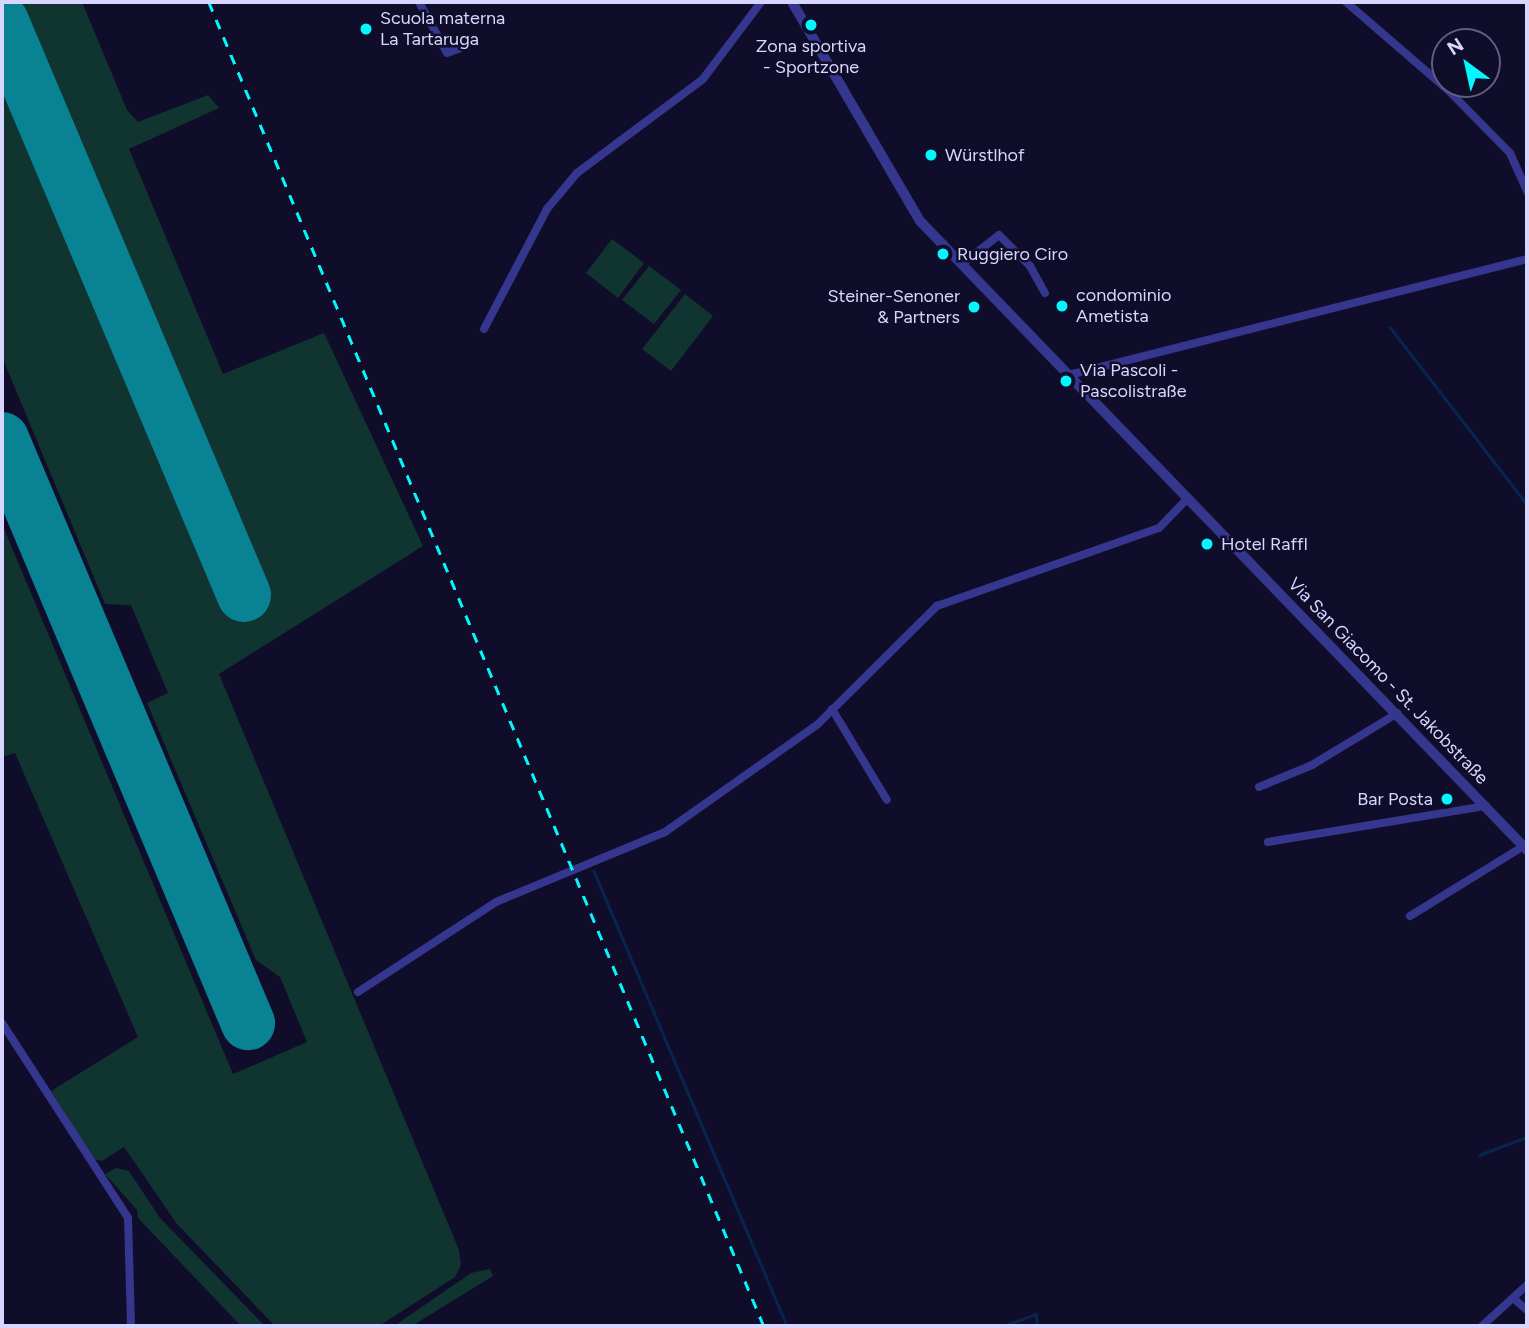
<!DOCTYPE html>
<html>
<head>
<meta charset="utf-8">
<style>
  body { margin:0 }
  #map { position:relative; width:1529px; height:1328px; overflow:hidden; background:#100d2a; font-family:Figtree,sans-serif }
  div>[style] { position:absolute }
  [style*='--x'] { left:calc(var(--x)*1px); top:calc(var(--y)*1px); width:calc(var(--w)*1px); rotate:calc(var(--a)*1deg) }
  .green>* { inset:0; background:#103430 }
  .stream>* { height:2.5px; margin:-1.25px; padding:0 1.25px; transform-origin:1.25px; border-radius:1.25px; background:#07264f }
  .runway>* { height:54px; margin:-27px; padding:0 27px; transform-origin:27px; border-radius:27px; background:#098294 }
  .minor>* { height:8px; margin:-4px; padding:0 4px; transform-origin:4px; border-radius:4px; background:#34378d }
  .tertiary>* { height:10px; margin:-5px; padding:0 5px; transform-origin:5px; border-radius:5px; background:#34378d }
  .rail>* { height:2.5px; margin-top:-1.25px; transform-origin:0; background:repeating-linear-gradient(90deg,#02f7ff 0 10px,transparent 0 19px) }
  .dots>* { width:19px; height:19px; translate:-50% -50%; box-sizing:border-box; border:4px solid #100d2a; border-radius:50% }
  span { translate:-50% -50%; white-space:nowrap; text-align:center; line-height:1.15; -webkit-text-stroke:5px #100d2a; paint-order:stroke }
  .poi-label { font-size:18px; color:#d8d6ff }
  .left { translate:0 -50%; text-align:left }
  .right { translate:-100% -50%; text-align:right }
  .street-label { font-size:18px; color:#d8d6ff }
  .frame { position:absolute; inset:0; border:4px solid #d8d6ff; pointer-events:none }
  .north { position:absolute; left:1431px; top:28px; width:70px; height:70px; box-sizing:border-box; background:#100d2a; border:2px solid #605d7f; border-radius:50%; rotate:327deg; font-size:19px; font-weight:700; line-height:28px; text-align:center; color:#d8d6ff }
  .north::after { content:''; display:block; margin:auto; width:24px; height:32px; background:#02f7ff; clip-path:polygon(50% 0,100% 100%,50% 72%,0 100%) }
</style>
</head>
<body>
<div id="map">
  <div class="green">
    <i style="clip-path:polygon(2px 2px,82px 2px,127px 110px,138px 122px,208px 95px,219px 108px,129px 149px,223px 374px,324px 333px,423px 546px,219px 674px,459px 1250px,461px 1265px,455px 1277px,379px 1326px,275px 1326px,177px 1224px,124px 1147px,102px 1161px,94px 1159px,51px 1091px,138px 1037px,15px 753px,2px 757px,2px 524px,233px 1074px,307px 1042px,280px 977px,256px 960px,147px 703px,168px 693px,131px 605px,105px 604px,2px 357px)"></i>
    <i style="clip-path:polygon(612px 239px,644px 263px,618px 298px,586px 273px)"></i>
    <i style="clip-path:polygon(649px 266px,681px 290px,654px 324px,622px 300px)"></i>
    <i style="clip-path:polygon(685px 294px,713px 316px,671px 371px,642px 349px)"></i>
    <i style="clip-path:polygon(116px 1168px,129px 1171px,160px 1218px,265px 1326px,241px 1326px,138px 1218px,137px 1210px,105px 1174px)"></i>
    <i style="clip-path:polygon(490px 1269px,493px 1276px,412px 1326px,394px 1326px,471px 1273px)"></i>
  </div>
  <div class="stream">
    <i style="--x:1390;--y:327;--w:224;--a:52.3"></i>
    <i style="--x:594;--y:871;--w:494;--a:67"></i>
    <i style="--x:1479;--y:1155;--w:51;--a:-20.6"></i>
    <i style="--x:1525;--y:1297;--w:3;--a:45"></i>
    <i style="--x:1003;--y:1326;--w:35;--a:-20"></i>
    <i style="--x:1036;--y:1314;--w:12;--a:81"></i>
  </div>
  <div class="runway">
    <i style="--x:2;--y:22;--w:622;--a:67.1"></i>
    <i style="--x:2;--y:439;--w:634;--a:67.16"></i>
  </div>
  <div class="minor">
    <i style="--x:419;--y:2;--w:58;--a:61.2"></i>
    <i style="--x:447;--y:53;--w:20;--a:-20"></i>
    <i style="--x:1346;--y:2;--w:136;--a:40.8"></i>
    <i style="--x:1449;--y:91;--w:87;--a:45.5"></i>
    <i style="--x:1510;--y:153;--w:42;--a:65.9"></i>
    <i style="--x:962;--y:264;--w:47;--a:-38.1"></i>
    <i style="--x:999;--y:235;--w:44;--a:45"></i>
    <i style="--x:1030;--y:266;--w:31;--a:61"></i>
    <i style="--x:484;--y:329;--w:136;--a:-62.3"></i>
    <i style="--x:547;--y:209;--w:47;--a:-50.2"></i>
    <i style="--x:577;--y:173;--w:157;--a:-36.7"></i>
    <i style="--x:703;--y:79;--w:96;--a:-53"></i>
    <i style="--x:1069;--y:375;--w:472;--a:-14.2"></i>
    <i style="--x:832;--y:709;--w:106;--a:58.9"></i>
    <i style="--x:1259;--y:787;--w:57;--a:-22.5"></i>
    <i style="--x:1312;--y:765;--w:100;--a:-31.2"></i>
    <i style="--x:1268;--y:842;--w:221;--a:-9.4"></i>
    <i style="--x:1410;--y:916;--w:134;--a:-31.6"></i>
    <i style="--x:358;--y:992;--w:165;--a:-33.1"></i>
    <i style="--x:496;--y:902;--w:183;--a:-22.5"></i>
    <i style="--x:665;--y:832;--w:187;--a:-35.2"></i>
    <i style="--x:818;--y:724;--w:168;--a:-44.8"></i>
    <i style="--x:937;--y:606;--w:235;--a:-19.4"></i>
    <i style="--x:1159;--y:528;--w:42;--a:-46"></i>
    <i style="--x:2;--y:1023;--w:232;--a:57.1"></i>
    <i style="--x:128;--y:1218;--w:108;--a:88.4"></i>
    <i style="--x:1513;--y:1298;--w:18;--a:41"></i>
    <i style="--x:1482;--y:1326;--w:61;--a:-42.3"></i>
  </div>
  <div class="tertiary">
    <i style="--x:792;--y:2;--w:254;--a:59.7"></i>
    <i style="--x:920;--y:221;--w:874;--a:46.02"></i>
  </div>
  <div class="rail">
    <i style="--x:209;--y:2;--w:1436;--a:67.26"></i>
  </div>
  <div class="dots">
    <i style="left:811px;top:25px;background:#02f7ff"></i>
    <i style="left:366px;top:29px;background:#02f7ff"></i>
    <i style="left:931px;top:155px;background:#02f7ff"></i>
    <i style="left:943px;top:254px;background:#02f7ff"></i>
    <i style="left:1062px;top:306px;background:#02f7ff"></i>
    <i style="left:974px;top:307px;background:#02f7ff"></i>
    <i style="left:1066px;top:381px;background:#02f7ff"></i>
    <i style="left:1207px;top:544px;background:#02f7ff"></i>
    <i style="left:1447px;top:799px;background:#02f7ff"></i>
  </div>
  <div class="poi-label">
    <span class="left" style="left:380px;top:29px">Scuola materna<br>La Tartaruga</span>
    <span style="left:811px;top:57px">Zona sportiva<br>- Sportzone</span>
    <span class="left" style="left:945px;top:155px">Würstlhof</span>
    <span class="left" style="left:957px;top:254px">Ruggiero Ciro</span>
    <span class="left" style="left:1076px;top:306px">condominio<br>Ametista</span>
    <span class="right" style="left:960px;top:307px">Steiner-Senoner<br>&amp; Partners</span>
    <span class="left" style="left:1080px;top:381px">Via Pascoli -<br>Pascolistraße</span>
    <span class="left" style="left:1221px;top:544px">Hotel Raffl</span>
    <span class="right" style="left:1433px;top:799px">Bar Posta</span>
  </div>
  <div class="street-label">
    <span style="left:1388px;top:681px;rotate:46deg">Via San Giacomo - St. Jakobstraße</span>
  </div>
  <div class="frame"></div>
  <div class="north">N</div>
</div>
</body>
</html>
